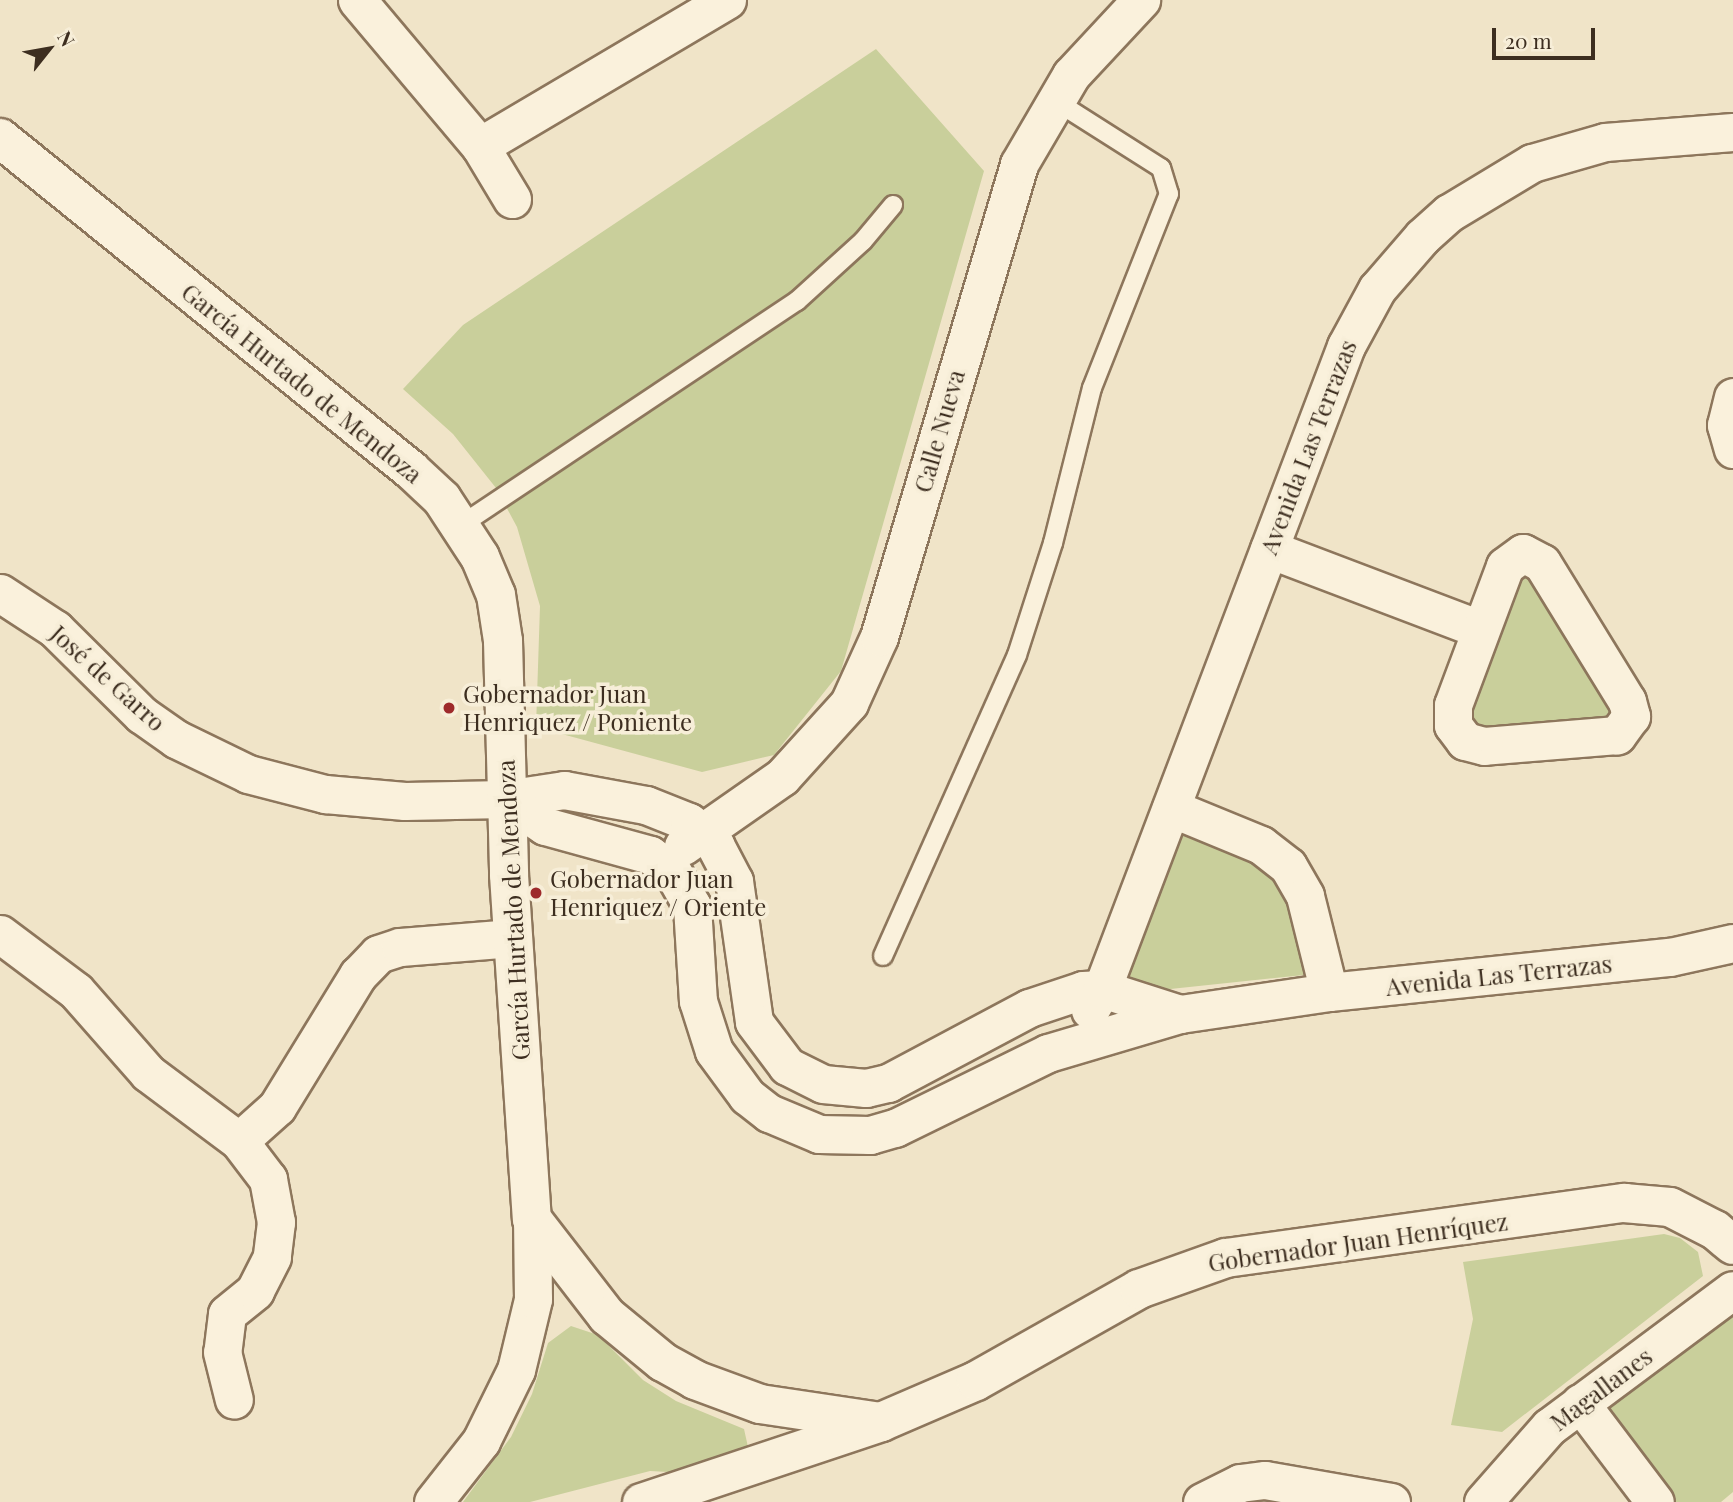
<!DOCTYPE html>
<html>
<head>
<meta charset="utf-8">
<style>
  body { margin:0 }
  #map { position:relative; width:1733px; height:1502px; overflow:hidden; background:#f0e4c8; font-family:"Playfair Display",serif }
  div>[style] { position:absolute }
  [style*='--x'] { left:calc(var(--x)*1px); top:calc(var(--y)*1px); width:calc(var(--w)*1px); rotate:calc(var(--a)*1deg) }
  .green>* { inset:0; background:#c9cf9b }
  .roads { filter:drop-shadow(2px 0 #8d765c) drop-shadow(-2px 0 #8d765c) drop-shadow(0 2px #8d765c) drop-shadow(0 -2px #8d765c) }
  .service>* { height:18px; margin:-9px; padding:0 9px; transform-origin:9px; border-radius:9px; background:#faf1dc }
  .minor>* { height:37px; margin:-18.5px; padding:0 18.5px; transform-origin:18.5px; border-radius:18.5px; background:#faf1dc }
  .tertiary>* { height:38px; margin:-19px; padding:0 19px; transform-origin:19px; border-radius:19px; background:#faf1dc }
  .dots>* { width:19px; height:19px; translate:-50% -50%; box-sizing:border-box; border:4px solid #f7eed8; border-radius:50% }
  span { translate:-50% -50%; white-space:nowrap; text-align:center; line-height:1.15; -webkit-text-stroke:7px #f7eed8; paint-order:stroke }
  .street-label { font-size:24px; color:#3d2e20 }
  .poi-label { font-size:24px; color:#3d2e20 }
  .left { translate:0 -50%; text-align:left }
  .north { position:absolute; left:14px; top:14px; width:70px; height:70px; -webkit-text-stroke:5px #f7eed8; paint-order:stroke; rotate:59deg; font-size:19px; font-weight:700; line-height:28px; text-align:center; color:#3d2e20 }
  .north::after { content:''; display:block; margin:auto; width:24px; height:32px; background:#3d2e20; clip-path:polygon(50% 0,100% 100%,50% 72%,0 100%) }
  .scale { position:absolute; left:1492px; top:28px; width:103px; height:32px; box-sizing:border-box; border:4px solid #3d2e20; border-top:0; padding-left:9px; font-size:21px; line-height:24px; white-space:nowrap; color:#3d2e20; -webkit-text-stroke:5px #f7eed8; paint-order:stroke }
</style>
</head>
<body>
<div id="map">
  <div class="green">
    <i style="clip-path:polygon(876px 49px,984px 171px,841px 671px,774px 755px,702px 772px,536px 727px,540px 606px,517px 527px,496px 488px,453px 434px,403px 389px,463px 325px)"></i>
    <i style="clip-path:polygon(1522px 562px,1623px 717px,1482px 738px,1462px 709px)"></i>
    <i style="clip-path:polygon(1179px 830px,1284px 872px,1309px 971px,1304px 975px,1161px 990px,1131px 980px,1127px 972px)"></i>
    <i style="clip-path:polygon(1664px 1234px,1680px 1238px,1698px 1252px,1703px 1276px,1502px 1432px,1451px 1425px,1473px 1319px,1463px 1262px)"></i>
    <i style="clip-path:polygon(1733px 1310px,1733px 1492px,1721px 1502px,1675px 1502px,1605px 1405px)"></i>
    <i style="clip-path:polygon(571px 1326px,598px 1335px,643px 1380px,676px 1401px,744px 1429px,748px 1447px,686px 1473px,650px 1471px,530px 1502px,463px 1502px,511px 1437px,532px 1394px,548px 1343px)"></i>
  </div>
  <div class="roads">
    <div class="service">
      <i style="--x:461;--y:525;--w:404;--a:-33.7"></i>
      <i style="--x:797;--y:301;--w:89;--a:-42.3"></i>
      <i style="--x:863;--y:241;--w:47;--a:-50.2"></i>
      <i style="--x:883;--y:956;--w:329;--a:-66"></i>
      <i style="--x:1017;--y:655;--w:118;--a:-72.2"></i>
      <i style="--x:1053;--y:543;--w:160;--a:-75.9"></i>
      <i style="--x:1092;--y:388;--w:209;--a:-68.4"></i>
      <i style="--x:1169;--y:194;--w:27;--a:-107"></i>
      <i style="--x:1161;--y:168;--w:127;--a:-147.6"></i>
    </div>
    <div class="minor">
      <i style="--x:357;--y:0;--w:191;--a:49.9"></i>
      <i style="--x:480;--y:146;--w:62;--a:58.9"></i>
      <i style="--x:480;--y:146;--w:287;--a:-30.6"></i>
      <i style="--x:1733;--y:397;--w:29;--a:104"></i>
      <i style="--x:1726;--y:425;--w:25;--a:74"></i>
      <i style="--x:1269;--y:549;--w:226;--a:20.8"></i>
      <i style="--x:1523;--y:553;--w:21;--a:28"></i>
      <i style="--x:1542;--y:563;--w:162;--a:58.4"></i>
      <i style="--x:1627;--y:701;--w:16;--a:75"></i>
      <i style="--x:1631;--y:716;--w:24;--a:126"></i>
      <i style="--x:1617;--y:735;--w:133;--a:175.3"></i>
      <i style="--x:1484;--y:746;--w:20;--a:-165"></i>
      <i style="--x:1465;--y:741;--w:20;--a:-127"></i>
      <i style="--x:1453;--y:725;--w:20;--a:-90"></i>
      <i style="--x:1453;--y:705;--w:148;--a:-69.5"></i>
      <i style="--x:1505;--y:566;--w:22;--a:-36"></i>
      <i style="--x:0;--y:593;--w:66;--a:33.2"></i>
      <i style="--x:55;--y:629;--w:122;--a:44.7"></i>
      <i style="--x:142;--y:715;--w:42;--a:35.2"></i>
      <i style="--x:176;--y:739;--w:80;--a:25.9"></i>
      <i style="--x:248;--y:774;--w:80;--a:14.6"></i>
      <i style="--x:325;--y:794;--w:80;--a:5"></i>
      <i style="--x:405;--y:801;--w:100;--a:-1.1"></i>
      <i style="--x:505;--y:799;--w:60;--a:-8.7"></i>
      <i style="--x:564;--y:790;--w:83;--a:10.4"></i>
      <i style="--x:646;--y:805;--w:46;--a:21.6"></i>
      <i style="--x:689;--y:822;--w:35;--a:41"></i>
      <i style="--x:715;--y:845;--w:41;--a:62.2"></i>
      <i style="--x:734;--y:881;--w:142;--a:81.9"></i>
      <i style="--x:754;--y:1022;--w:55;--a:53.1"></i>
      <i style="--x:787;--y:1066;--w:40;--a:26.6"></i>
      <i style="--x:823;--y:1084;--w:43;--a:5.3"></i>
      <i style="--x:866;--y:1088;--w:23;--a:-13"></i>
      <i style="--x:888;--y:1083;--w:160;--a:-28"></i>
      <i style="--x:1029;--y:1008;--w:57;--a:-18.4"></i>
      <i style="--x:1083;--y:990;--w:19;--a:-3"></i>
      <i style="--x:1102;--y:989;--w:82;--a:17.8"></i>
      <i style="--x:505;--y:799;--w:48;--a:34"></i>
      <i style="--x:545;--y:826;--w:109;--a:15.4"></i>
      <i style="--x:650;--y:855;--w:25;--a:34"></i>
      <i style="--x:671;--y:869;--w:43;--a:60.4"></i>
      <i style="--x:692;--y:906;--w:95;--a:86.4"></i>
      <i style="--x:698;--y:1001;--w:52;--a:72.3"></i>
      <i style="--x:714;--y:1051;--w:56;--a:53.7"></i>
      <i style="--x:747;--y:1096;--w:28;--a:38"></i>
      <i style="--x:769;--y:1113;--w:54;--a:22.8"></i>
      <i style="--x:819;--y:1134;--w:51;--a:1.1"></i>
      <i style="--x:870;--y:1135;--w:26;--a:-16"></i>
      <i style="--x:895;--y:1128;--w:170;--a:-26.1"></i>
      <i style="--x:1048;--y:1053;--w:138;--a:-16.5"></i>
      <i style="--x:1180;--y:1014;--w:151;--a:-8.4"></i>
      <i style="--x:1329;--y:992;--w:343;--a:-5.9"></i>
      <i style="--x:1670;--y:957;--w:65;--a:-12.5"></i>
      <i style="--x:1171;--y:808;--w:97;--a:22.3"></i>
      <i style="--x:1261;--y:845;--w:34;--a:38"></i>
      <i style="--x:1288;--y:866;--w:34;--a:60"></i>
      <i style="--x:1305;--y:896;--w:99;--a:76"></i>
      <i style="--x:683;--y:846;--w:121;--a:-34.9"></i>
      <i style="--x:782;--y:777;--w:100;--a:-47.8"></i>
      <i style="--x:849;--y:703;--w:72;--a:-65.6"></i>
      <i style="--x:879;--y:637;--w:493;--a:-73.5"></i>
      <i style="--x:1019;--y:164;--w:103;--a:-59.7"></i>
      <i style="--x:1071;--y:75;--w:103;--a:-47"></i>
      <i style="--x:0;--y:934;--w:95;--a:36.9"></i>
      <i style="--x:76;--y:991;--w:109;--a:48.7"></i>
      <i style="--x:148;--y:1073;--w:114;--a:36.8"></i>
      <i style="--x:239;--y:1141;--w:48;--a:52.7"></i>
      <i style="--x:268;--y:1179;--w:44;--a:79.5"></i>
      <i style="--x:276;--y:1222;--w:35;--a:97"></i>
      <i style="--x:272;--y:1257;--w:38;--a:117"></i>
      <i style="--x:255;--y:1291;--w:36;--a:141"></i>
      <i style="--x:227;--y:1314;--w:38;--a:97"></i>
      <i style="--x:222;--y:1352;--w:49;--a:76"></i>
      <i style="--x:1090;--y:1010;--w:24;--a:-60"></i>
      <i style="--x:1102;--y:989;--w:688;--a:-69.22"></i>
      <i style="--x:1346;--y:346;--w:65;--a:-61.5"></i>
      <i style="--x:1377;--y:289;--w:69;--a:-49.1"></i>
      <i style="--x:1422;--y:237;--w:36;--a:-42"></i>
      <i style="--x:1449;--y:213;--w:97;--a:-31.1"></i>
      <i style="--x:1532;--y:163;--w:76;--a:-16"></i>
      <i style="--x:1605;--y:142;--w:128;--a:-4.5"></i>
      <i style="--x:239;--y:1141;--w:51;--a:-41.8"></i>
      <i style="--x:277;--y:1107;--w:155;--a:-58.5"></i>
      <i style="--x:358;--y:975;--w:29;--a:-46"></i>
      <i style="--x:378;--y:954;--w:23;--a:-18"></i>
      <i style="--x:400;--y:947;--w:113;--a:-4.6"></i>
      <i style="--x:1580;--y:1403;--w:124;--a:52.9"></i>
      <i style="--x:433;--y:1502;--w:78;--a:-51.8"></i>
      <i style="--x:481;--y:1441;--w:79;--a:-63.8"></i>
      <i style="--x:516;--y:1370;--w:73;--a:-76.5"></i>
      <i style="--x:533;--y:1299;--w:80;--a:-90.7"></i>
      <i style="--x:641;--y:1502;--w:253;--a:-18.4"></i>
      <i style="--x:1202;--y:1502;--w:42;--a:-26.6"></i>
      <i style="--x:1240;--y:1483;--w:25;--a:-7"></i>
      <i style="--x:1265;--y:1480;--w:128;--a:9.9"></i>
      <i style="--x:1483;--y:1502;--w:100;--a:-48.7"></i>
      <i style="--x:1549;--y:1427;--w:229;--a:-36.7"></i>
    </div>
    <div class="tertiary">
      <i style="--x:0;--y:138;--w:528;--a:38.93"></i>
      <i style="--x:411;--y:470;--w:42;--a:43.1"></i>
      <i style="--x:442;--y:499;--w:69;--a:56.8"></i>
      <i style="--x:480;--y:557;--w:41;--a:67.2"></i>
      <i style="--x:496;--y:595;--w:47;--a:81.3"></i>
      <i style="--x:503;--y:641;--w:234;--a:88.5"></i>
      <i style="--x:509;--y:875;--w:345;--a:86.2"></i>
      <i style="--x:532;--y:1219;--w:123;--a:52.3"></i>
      <i style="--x:607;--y:1316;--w:72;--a:39.4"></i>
      <i style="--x:663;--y:1362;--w:37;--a:29"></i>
      <i style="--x:695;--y:1380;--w:69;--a:20.3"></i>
      <i style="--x:760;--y:1404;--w:122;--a:8.5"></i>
      <i style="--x:881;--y:1422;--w:103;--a:-23.3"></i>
      <i style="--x:976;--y:1381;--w:187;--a:-29.4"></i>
      <i style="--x:1139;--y:1289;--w:92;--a:-19.6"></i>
      <i style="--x:1226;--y:1258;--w:402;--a:-7.9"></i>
      <i style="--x:1624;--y:1203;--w:46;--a:5"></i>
      <i style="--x:1670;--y:1207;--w:51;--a:27.1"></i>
      <i style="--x:1715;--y:1230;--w:23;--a:40"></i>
    </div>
  </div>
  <div class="dots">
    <i style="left:449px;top:708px;background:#9e2a2b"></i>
    <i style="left:536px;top:893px;background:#9e2a2b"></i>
  </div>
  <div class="street-label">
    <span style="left:302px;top:383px;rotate:39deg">García Hurtado de Mendoza</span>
    <span style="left:939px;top:431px;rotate:-74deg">Calle Nueva</span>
    <span style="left:1308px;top:447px;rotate:-69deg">Avenida Las Terrazas</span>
    <span style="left:108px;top:678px;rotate:42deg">José de Garro</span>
    <span style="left:513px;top:910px;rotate:-93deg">García Hurtado de Mendoza</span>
    <span style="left:1499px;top:975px;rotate:-6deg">Avenida Las Terrazas</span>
    <span style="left:1358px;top:1242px;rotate:-8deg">Gobernador Juan Henríquez</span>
    <span style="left:1601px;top:1389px;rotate:-37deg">Magallanes</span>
  </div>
  <div class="poi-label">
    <span class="left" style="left:463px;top:708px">Gobernador Juan<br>Henriquez / Poniente</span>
    <span class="left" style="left:550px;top:893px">Gobernador Juan<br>Henriquez / Oriente</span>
  </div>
  <div class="north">N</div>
  <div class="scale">20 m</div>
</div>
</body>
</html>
